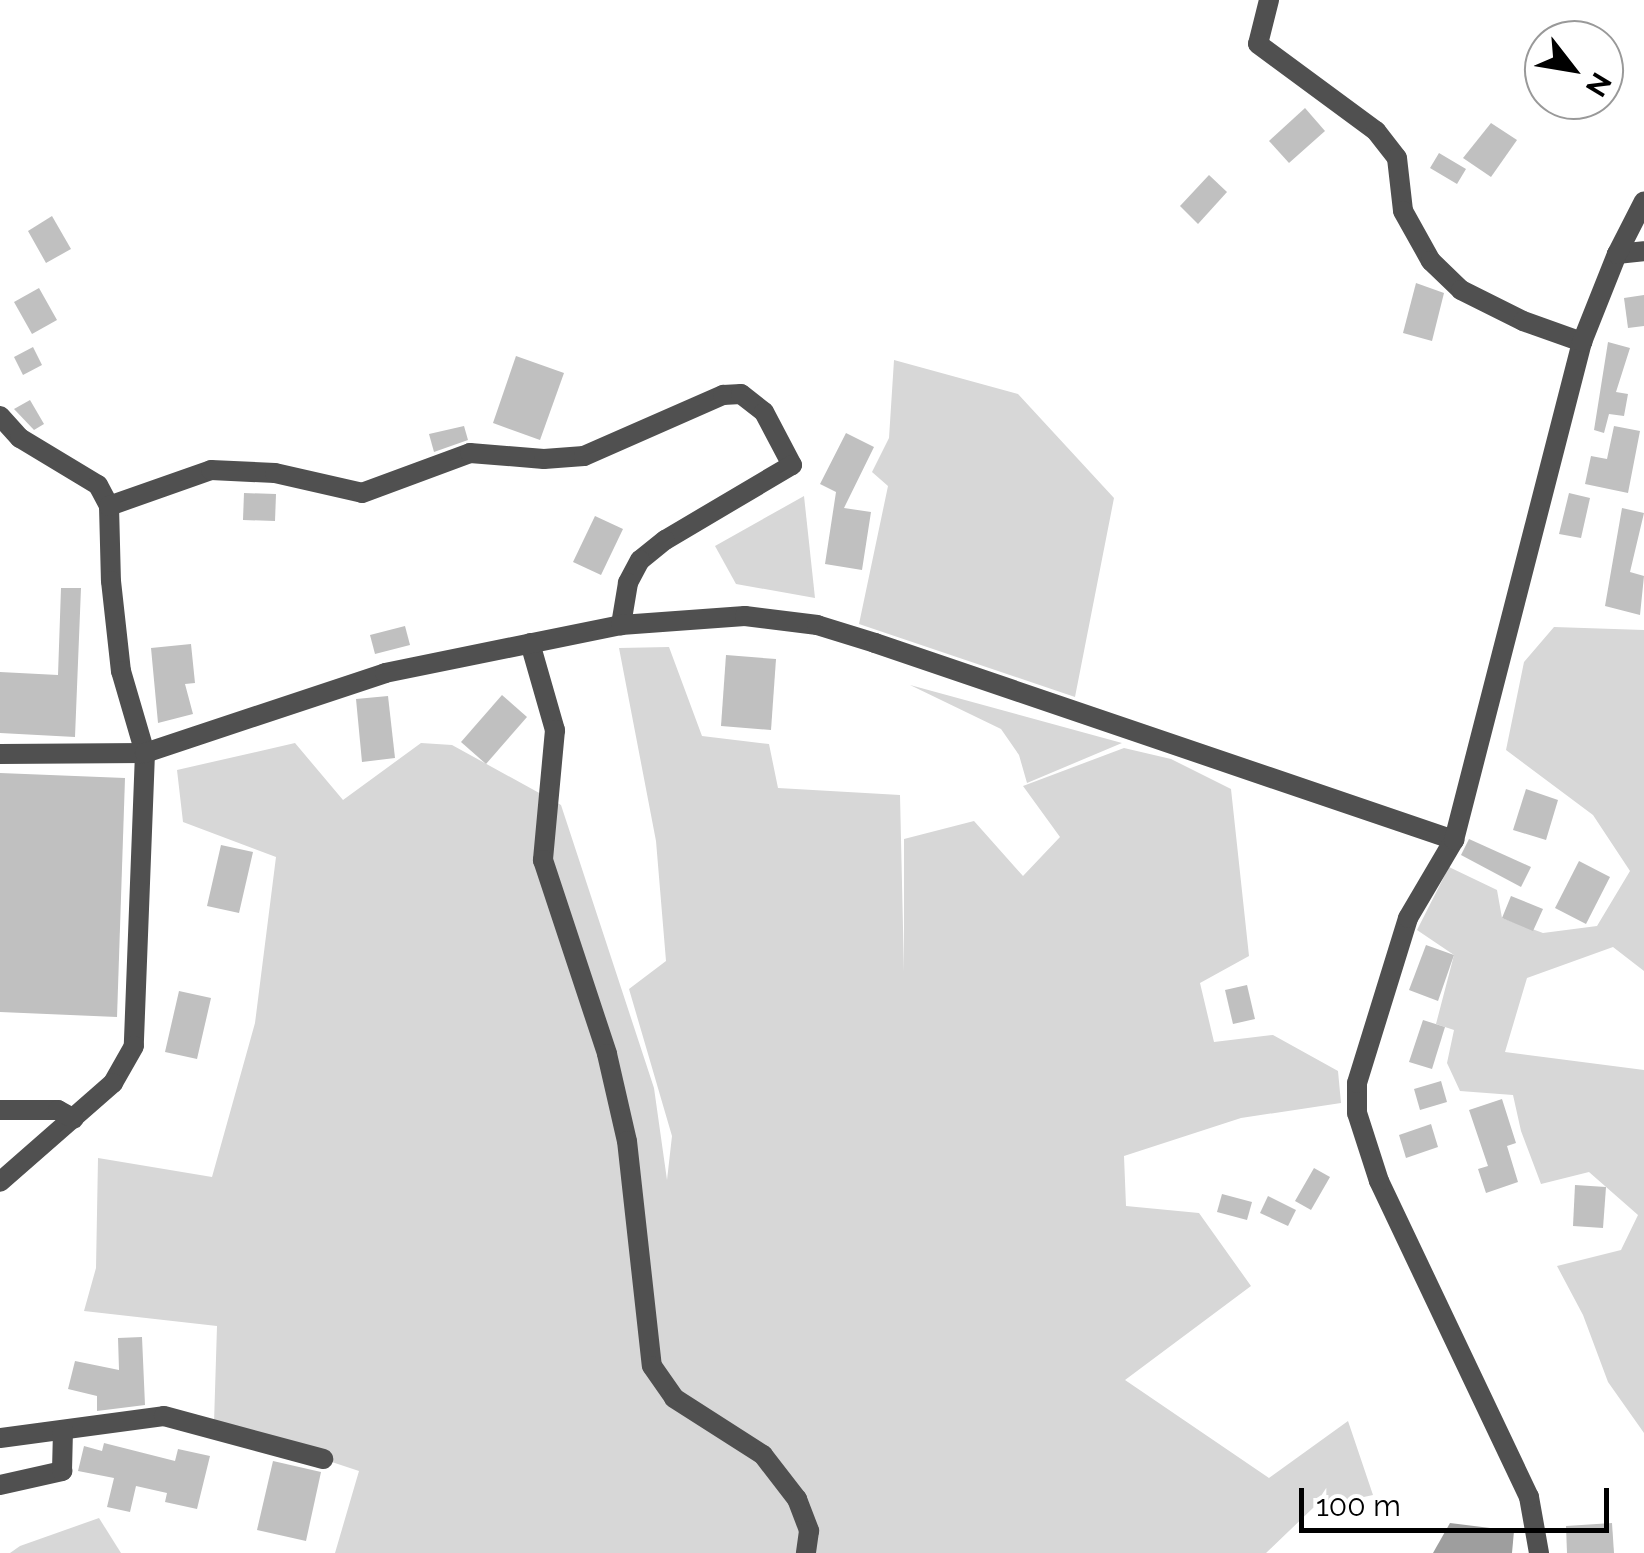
<!DOCTYPE html>
<html>
<head>
<meta charset="utf-8">
<style>
  body { margin:0 }
  #map { position:relative; width:1644px; height:1553px; overflow:hidden; background:#fff; font-family:Raleway,sans-serif }
  div>[style] { position:absolute }
  [style*='--x'] { left:calc(var(--x)*1px); top:calc(var(--y)*1px); width:calc(var(--w)*1px); rotate:calc(var(--a)*1deg) }
  .green>* { inset:0; background:#d7d7d7 }
  .water>* { inset:0; background:#9e9e9e }
  .building>* { inset:0; background:#c0c0c0 }
  .minor>* { height:20px; margin:-10px; padding:0 10px; transform-origin:10px; border-radius:10px; background:#505050 }
  span { translate:-50% -50%; white-space:nowrap; text-align:center; line-height:1.15; -webkit-text-stroke:10px #fff; paint-order:stroke }
  .north { position:absolute; left:1524px; top:20px; width:100px; height:100px; box-sizing:border-box; background:#fff; border:2px solid #999; border-radius:50%; rotate:121deg; font-size:28px; font-weight:700; line-height:40px; text-align:center; color:#000 }
  .north::after { content:''; display:block; margin:auto; width:35px; height:45px; background:#000; clip-path:polygon(50% 0,100% 100%,50% 72%,0 100%) }
  .scale { position:absolute; left:1299px; top:1488px; width:310px; height:45px; box-sizing:border-box; border:5px solid #000; border-top:0; padding-left:12px; font-size:30px; line-height:35px; white-space:nowrap; color:#000; -webkit-text-stroke:8px #fff; paint-order:stroke }
</style>
</head>
<body>
<div id="map">
  <div class="green">
    <i style="clip-path:polygon(894px 360px,1018px 394px,1114px 498px,1075px 697px,859px 624px,888px 486px,872px 472px,889px 438px)"></i>
    <i style="clip-path:polygon(804px 496px,815px 598px,736px 584px,715px 546px)"></i>
    <i style="clip-path:polygon(1554px 627px,1644px 630px,1644px 971px,1613px 947px,1527px 978px,1505px 1052px,1644px 1070px,1644px 1433px,1608px 1382px,1583px 1315px,1557px 1266px,1621px 1250px,1638px 1215px,1589px 1172px,1541px 1184px,1521px 1131px,1513px 1095px,1460px 1091px,1447px 1063px,1454px 1030px,1436px 1024px,1454px 955px,1417px 930px,1449px 867px,1497px 890px,1502px 918px,1543px 933px,1597px 926px,1630px 871px,1593px 815px,1506px 750px,1524px 662px)"></i>
    <i style="clip-path:polygon(669px 647px,702px 736px,769px 744px,778px 788px,900px 795px,904px 972px,904px 839px,974px 821px,1023px 876px,1060px 837px,1023px 786px,1124px 748px,1171px 759px,1231px 789px,1249px 956px,1200px 983px,1214px 1042px,1273px 1035px,1338px 1071px,1341px 1103px,1241px 1118px,1124px 1156px,1126px 1206px,1199px 1213px,1251px 1286px,1125px 1380px,1269px 1478px,1348px 1421px,1373px 1495px,1313px 1508px,1266px 1553px,335px 1553px,359px 1471px,214px 1423px,217px 1326px,84px 1311px,96px 1268px,98px 1158px,212px 1177px,255px 1023px,276px 857px,183px 822px,177px 770px,295px 743px,343px 800px,421px 743px,452px 745px,561px 805px,654px 1088px,667px 1180px,672px 1136px,629px 989px,666px 961px,656px 841px,619px 648px)"></i>
    <i style="clip-path:polygon(910px 685px,1122px 743px,1027px 783px,1019px 755px,1001px 729px)"></i>
    <i style="clip-path:polygon(99px 1518px,121px 1553px,10px 1553px,20px 1546px)"></i>
  </div>
  <div class="water">
    <i style="clip-path:polygon(1450px 1523px,1514px 1531px,1512px 1553px,1433px 1553px)"></i>
  </div>
  <div class="building">
    <i style="clip-path:polygon(1305px 108px,1325px 131px,1289px 163px,1269px 141px)"></i>
    <i style="clip-path:polygon(1491px 123px,1517px 140px,1491px 177px,1463px 158px)"></i>
    <i style="clip-path:polygon(1439px 153px,1466px 169px,1457px 184px,1430px 168px)"></i>
    <i style="clip-path:polygon(1209px 175px,1227px 192px,1198px 224px,1180px 206px)"></i>
    <i style="clip-path:polygon(52px 216px,71px 249px,46px 263px,28px 231px)"></i>
    <i style="clip-path:polygon(1416px 283px,1444px 293px,1432px 341px,1403px 333px)"></i>
    <i style="clip-path:polygon(39px 288px,57px 320px,32px 334px,14px 302px)"></i>
    <i style="clip-path:polygon(1644px 295px,1644px 326px,1628px 328px,1624px 298px)"></i>
    <i style="clip-path:polygon(1608px 342px,1630px 348px,1616px 392px,1628px 394px,1624px 416px,1609px 414px,1604px 433px,1594px 430px)"></i>
    <i style="clip-path:polygon(33px 347px,42px 365px,23px 375px,14px 357px)"></i>
    <i style="clip-path:polygon(516px 356px,564px 373px,540px 440px,493px 423px)"></i>
    <i style="clip-path:polygon(30px 400px,44px 424px,34px 430px,14px 409px)"></i>
    <i style="clip-path:polygon(464px 426px,468px 440px,434px 452px,429px 434px)"></i>
    <i style="clip-path:polygon(1614px 426px,1640px 431px,1628px 493px,1585px 484px,1591px 456px,1607px 459px)"></i>
    <i style="clip-path:polygon(846px 433px,874px 447px,844px 508px,871px 512px,862px 570px,825px 564px,836px 492px,820px 484px)"></i>
    <i style="clip-path:polygon(244px 493px,276px 494px,275px 521px,243px 520px)"></i>
    <i style="clip-path:polygon(1569px 493px,1590px 498px,1581px 538px,1559px 534px)"></i>
    <i style="clip-path:polygon(1622px 508px,1644px 513px,1630px 572px,1644px 576px,1640px 615px,1605px 606px)"></i>
    <i style="clip-path:polygon(595px 516px,623px 529px,601px 575px,573px 562px)"></i>
    <i style="clip-path:polygon(61px 588px,81px 588px,75px 737px,0 733px,0 672px,58px 675px)"></i>
    <i style="clip-path:polygon(405px 626px,410px 645px,375px 654px,370px 635px)"></i>
    <i style="clip-path:polygon(191px 644px,195px 683px,185px 684px,193px 714px,158px 723px,151px 648px)"></i>
    <i style="clip-path:polygon(726px 655px,776px 659px,771px 730px,721px 726px)"></i>
    <i style="clip-path:polygon(502px 695px,527px 717px,486px 764px,461px 742px)"></i>
    <i style="clip-path:polygon(388px 696px,395px 758px,362px 762px,356px 699px)"></i>
    <i style="clip-path:polygon(0 773px,125px 778px,117px 1017px,0 1012px)"></i>
    <i style="clip-path:polygon(1526px 789px,1558px 800px,1546px 840px,1513px 830px)"></i>
    <i style="clip-path:polygon(1469px 839px,1531px 867px,1521px 887px,1461px 855px)"></i>
    <i style="clip-path:polygon(221px 845px,253px 852px,239px 913px,207px 906px)"></i>
    <i style="clip-path:polygon(1579px 861px,1610px 877px,1586px 924px,1555px 908px)"></i>
    <i style="clip-path:polygon(1511px 896px,1543px 909px,1533px 931px,1502px 918px)"></i>
    <i style="clip-path:polygon(1426px 945px,1454px 955px,1438px 1001px,1409px 990px)"></i>
    <i style="clip-path:polygon(1247px 985px,1255px 1019px,1233px 1024px,1225px 990px)"></i>
    <i style="clip-path:polygon(179px 991px,211px 998px,197px 1059px,165px 1052px)"></i>
    <i style="clip-path:polygon(1423px 1020px,1445px 1027px,1432px 1069px,1409px 1062px)"></i>
    <i style="clip-path:polygon(1441px 1081px,1447px 1102px,1420px 1110px,1414px 1089px)"></i>
    <i style="clip-path:polygon(1502px 1099px,1516px 1143px,1507px 1146px,1518px 1182px,1486px 1193px,1478px 1169px,1488px 1166px,1469px 1110px)"></i>
    <i style="clip-path:polygon(1431px 1124px,1438px 1147px,1406px 1158px,1399px 1135px)"></i>
    <i style="clip-path:polygon(1314px 1168px,1330px 1177px,1311px 1210px,1295px 1201px)"></i>
    <i style="clip-path:polygon(1575px 1185px,1606px 1187px,1603px 1228px,1573px 1226px)"></i>
    <i style="clip-path:polygon(1222px 1194px,1252px 1202px,1247px 1220px,1217px 1212px)"></i>
    <i style="clip-path:polygon(1268px 1196px,1296px 1210px,1288px 1226px,1260px 1213px)"></i>
    <i style="clip-path:polygon(142px 1337px,145px 1405px,97px 1411px,97px 1396px,68px 1389px,75px 1361px,119px 1370px,118px 1338px)"></i>
    <i style="clip-path:polygon(104px 1443px,175px 1461px,178px 1449px,210px 1456px,197px 1509px,165px 1502px,167px 1493px,136px 1486px,130px 1512px,107px 1507px,114px 1478px,78px 1471px,84px 1446px,102px 1451px)"></i>
    <i style="clip-path:polygon(273px 1461px,321px 1472px,306px 1541px,257px 1530px)"></i>
    <i style="clip-path:polygon(1612px 1523px,1614px 1553px,1567px 1553px,1566px 1526px)"></i>
  </div>
  <div class="minor">
    <i style="--x:1269;--y:0;--w:45;--a:104"></i>
    <i style="--x:1258;--y:44;--w:147;--a:36.4"></i>
    <i style="--x:1376;--y:131;--w:34;--a:52"></i>
    <i style="--x:1397;--y:158;--w:53;--a:83.5"></i>
    <i style="--x:1403;--y:211;--w:57;--a:60.8"></i>
    <i style="--x:1431;--y:261;--w:42;--a:44"></i>
    <i style="--x:1461;--y:290;--w:69;--a:26.6"></i>
    <i style="--x:1523;--y:321;--w:63;--a:19.6"></i>
    <i style="--x:1617;--y:254;--w:27;--a:-6"></i>
    <i style="--x:0;--y:416;--w:30;--a:48"></i>
    <i style="--x:20;--y:438;--w:91;--a:31.1"></i>
    <i style="--x:98;--y:485;--w:24;--a:62"></i>
    <i style="--x:109;--y:506;--w:75;--a:88.5"></i>
    <i style="--x:111;--y:581;--w:91;--a:83.7"></i>
    <i style="--x:121;--y:671;--w:85;--a:73.7"></i>
    <i style="--x:145;--y:753;--w:293;--a:92.2"></i>
    <i style="--x:134;--y:1046;--w:43;--a:119.6"></i>
    <i style="--x:113;--y:1083;--w:150;--a:138.8"></i>
    <i style="--x:109;--y:506;--w:108;--a:-19.4"></i>
    <i style="--x:211;--y:470;--w:64;--a:2.7"></i>
    <i style="--x:275;--y:473;--w:89;--a:12.9"></i>
    <i style="--x:362;--y:493;--w:115;--a:-20.3"></i>
    <i style="--x:470;--y:453;--w:74;--a:4.6"></i>
    <i style="--x:544;--y:459;--w:40;--a:-4.3"></i>
    <i style="--x:584;--y:456;--w:152;--a:-23.7"></i>
    <i style="--x:723;--y:395;--w:18;--a:-3"></i>
    <i style="--x:741;--y:394;--w:29;--a:38"></i>
    <i style="--x:764;--y:412;--w:60;--a:62.2"></i>
    <i style="--x:792;--y:465;--w:147;--a:149.4"></i>
    <i style="--x:665;--y:540;--w:32;--a:141"></i>
    <i style="--x:640;--y:560;--w:26;--a:118"></i>
    <i style="--x:628;--y:583;--w:43;--a:99.5"></i>
    <i style="--x:530;--y:643;--w:91;--a:74"></i>
    <i style="--x:555;--y:730;--w:131;--a:95.3"></i>
    <i style="--x:543;--y:860;--w:204;--a:71.7"></i>
    <i style="--x:607;--y:1054;--w:89;--a:77.1"></i>
    <i style="--x:627;--y:1141;--w:226;--a:83.7"></i>
    <i style="--x:652;--y:1366;--w:39;--a:55"></i>
    <i style="--x:674;--y:1398;--w:106;--a:32.6"></i>
    <i style="--x:763;--y:1455;--w:56;--a:52.3"></i>
    <i style="--x:797;--y:1499;--w:34;--a:69"></i>
    <i style="--x:809;--y:1531;--w:22;--a:98"></i>
    <i style="--x:0;--y:754;--w:145;--a:-0.4"></i>
    <i style="--x:145;--y:753;--w:253;--a:-18.4"></i>
    <i style="--x:385;--y:673;--w:241;--a:-11.5"></i>
    <i style="--x:621;--y:625;--w:124;--a:-4.2"></i>
    <i style="--x:745;--y:616;--w:73;--a:7.1"></i>
    <i style="--x:817;--y:625;--w:61;--a:17.2"></i>
    <i style="--x:875;--y:643;--w:612;--a:18.79"></i>
    <i style="--x:0;--y:1110;--w:58;--a:0"></i>
    <i style="--x:58;--y:1110;--w:18;--a:29"></i>
    <i style="--x:0;--y:1438;--w:165;--a:-7.6"></i>
    <i style="--x:164;--y:1416;--w:165;--a:15.1"></i>
    <i style="--x:0;--y:1485;--w:64;--a:-12.7"></i>
    <i style="--x:62;--y:1471;--w:41;--a:-88.6"></i>
    <i style="--x:1539;--y:1553;--w:57;--a:-100.1"></i>
    <i style="--x:1529;--y:1497;--w:350;--a:-115.4"></i>
    <i style="--x:1379;--y:1181;--w:71;--a:-107.9"></i>
    <i style="--x:1357;--y:1113;--w:30;--a:-90"></i>
    <i style="--x:1357;--y:1083;--w:173;--a:-72.8"></i>
    <i style="--x:1408;--y:918;--w:91;--a:-59.5"></i>
    <i style="--x:1454;--y:840;--w:514;--a:-75.59"></i>
    <i style="--x:1582;--y:342;--w:95;--a:-68.3"></i>
    <i style="--x:1617;--y:254;--w:59;--a:-63"></i>
  </div>
  <div class="north">N</div>
  <div class="scale">100 m</div>
</div>
</body>
</html>
